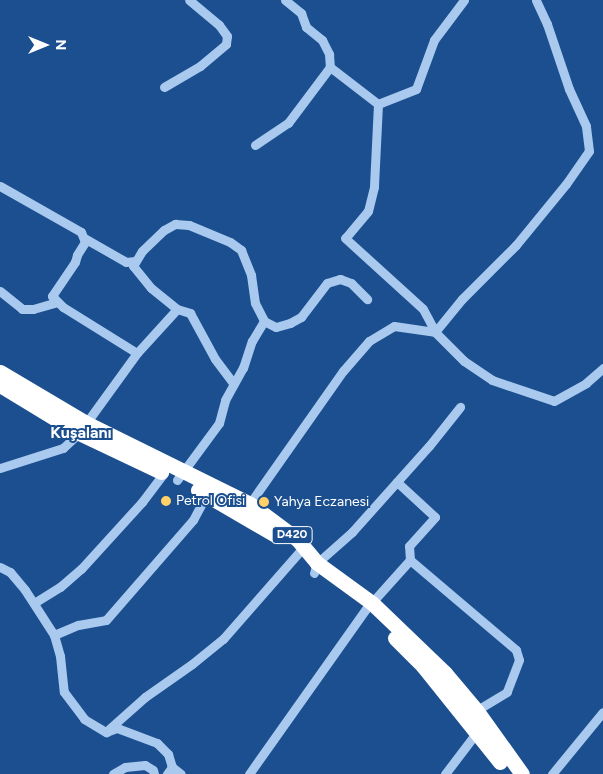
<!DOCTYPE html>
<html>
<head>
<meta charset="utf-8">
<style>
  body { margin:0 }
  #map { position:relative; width:603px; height:774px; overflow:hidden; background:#1b4f8f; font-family:Figtree,sans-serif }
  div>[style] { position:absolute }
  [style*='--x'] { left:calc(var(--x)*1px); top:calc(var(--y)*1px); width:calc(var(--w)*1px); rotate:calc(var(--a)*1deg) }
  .minor>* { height:9px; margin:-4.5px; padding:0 4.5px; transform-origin:4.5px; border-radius:4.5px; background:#a9c9ee }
  .highway>* { height:15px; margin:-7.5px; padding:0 7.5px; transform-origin:7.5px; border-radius:7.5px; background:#fff }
  .dots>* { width:14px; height:14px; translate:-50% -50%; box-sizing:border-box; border:2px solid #1b4f8f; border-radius:50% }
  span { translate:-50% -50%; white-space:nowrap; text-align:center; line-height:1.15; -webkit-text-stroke:4px #1b4f8f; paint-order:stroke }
  .shield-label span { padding:1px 4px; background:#1b4f8f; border:1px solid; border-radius:4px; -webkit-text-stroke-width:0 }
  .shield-label { font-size:12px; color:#fff; font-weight:700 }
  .poi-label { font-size:14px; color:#fff }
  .left { translate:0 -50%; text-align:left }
  .quarter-label { font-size:16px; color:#fff; font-weight:700 }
  .north { position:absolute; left:20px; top:20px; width:50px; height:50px; -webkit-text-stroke:4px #1b4f8f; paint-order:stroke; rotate:90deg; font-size:14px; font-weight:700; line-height:20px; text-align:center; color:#fff }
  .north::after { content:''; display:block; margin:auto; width:18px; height:22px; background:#fff; clip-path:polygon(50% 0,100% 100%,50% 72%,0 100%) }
</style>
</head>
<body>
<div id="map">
  <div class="minor">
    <i style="--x:285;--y:0;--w:21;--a:39"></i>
    <i style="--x:301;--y:13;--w:15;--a:70"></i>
    <i style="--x:306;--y:27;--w:21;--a:39"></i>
    <i style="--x:322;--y:40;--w:16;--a:63"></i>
    <i style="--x:329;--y:54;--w:13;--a:86"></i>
    <i style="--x:330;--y:67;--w:61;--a:37.6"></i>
    <i style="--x:378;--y:104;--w:83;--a:92.8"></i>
    <i style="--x:374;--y:187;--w:25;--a:104"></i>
    <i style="--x:368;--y:211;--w:35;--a:130"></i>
    <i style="--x:345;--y:238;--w:105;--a:42.3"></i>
    <i style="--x:423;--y:309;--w:26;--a:62"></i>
    <i style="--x:435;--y:332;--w:43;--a:-50.7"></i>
    <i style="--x:462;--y:299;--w:76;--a:-45"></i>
    <i style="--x:516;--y:245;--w:79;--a:-50.7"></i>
    <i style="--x:566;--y:184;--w:40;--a:-55.1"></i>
    <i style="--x:589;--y:151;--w:25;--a:-97"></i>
    <i style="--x:586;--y:126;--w:41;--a:-114.7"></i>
    <i style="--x:569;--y:89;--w:69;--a:-108.7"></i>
    <i style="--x:547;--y:24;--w:26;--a:-115"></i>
    <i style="--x:164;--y:87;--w:42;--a:-30.3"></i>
    <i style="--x:200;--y:66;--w:34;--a:-40"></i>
    <i style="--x:226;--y:44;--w:8;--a:-83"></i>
    <i style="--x:227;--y:36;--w:14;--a:-126"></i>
    <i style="--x:219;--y:25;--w:39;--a:-140"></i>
    <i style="--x:378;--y:104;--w:41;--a:-21.5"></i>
    <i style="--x:416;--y:89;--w:52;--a:-69.8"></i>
    <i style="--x:434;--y:40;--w:50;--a:-53.1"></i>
    <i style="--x:255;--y:145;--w:40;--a:-34"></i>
    <i style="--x:288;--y:123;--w:70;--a:-53.1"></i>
    <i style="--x:0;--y:186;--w:93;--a:29.6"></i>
    <i style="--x:81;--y:232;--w:11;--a:68"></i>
    <i style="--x:85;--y:242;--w:15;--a:122"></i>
    <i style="--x:77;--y:255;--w:7;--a:106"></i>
    <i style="--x:75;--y:262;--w:41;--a:124.1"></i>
    <i style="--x:52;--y:296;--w:16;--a:45"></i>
    <i style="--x:63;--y:307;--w:87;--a:31.9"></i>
    <i style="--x:84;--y:238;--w:48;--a:29.7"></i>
    <i style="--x:126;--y:262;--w:9;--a:-6"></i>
    <i style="--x:0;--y:291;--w:28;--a:39"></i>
    <i style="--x:22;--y:309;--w:11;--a:0"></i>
    <i style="--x:33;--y:309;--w:25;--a:-16"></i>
    <i style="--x:177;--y:309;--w:33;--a:-141"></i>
    <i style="--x:151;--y:288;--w:28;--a:-129"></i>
    <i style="--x:133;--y:266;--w:17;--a:-59"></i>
    <i style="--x:142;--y:251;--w:30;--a:-44"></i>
    <i style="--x:164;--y:230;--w:13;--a:-29"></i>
    <i style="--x:175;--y:224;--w:14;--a:4"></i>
    <i style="--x:189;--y:225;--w:44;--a:22.5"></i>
    <i style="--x:230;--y:242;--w:14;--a:36"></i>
    <i style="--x:241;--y:250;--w:27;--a:68"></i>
    <i style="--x:251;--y:275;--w:28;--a:82"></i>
    <i style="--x:255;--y:303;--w:20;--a:63"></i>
    <i style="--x:264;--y:321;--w:13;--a:27"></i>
    <i style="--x:276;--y:327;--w:15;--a:-16"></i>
    <i style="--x:290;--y:323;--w:13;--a:-29"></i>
    <i style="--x:301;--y:317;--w:43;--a:-52.6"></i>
    <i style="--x:327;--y:283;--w:14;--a:-17"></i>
    <i style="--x:340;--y:279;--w:12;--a:20"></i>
    <i style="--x:351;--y:283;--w:23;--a:45"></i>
    <i style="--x:0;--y:468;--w:66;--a:-17.6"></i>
    <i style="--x:63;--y:448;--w:22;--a:-43"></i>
    <i style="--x:79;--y:433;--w:99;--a:-54.1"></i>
    <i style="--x:137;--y:353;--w:59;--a:-47.7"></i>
    <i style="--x:177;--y:309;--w:14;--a:17"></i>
    <i style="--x:190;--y:313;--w:52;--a:61.5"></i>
    <i style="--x:215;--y:359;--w:31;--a:53"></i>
    <i style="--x:177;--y:480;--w:71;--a:-53.6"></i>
    <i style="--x:219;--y:423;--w:24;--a:-75"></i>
    <i style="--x:225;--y:400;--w:37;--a:-61"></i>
    <i style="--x:243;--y:368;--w:28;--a:-72"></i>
    <i style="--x:252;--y:341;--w:23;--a:-59"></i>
    <i style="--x:248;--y:506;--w:165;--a:-54.9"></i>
    <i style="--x:343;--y:371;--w:40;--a:-49"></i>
    <i style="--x:369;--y:341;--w:29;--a:-31"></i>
    <i style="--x:394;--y:326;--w:41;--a:8.3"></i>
    <i style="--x:435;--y:332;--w:41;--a:45"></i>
    <i style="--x:464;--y:361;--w:34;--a:34"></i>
    <i style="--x:492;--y:380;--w:65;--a:18.7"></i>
    <i style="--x:554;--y:401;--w:37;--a:-29"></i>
    <i style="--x:586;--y:383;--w:23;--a:-41"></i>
    <i style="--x:410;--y:560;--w:139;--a:40.3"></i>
    <i style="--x:516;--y:650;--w:10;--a:73"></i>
    <i style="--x:519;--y:660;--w:34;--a:111"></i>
    <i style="--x:507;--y:692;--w:39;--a:149"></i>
    <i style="--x:0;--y:567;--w:11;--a:27"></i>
    <i style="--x:10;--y:572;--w:23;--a:50"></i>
    <i style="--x:25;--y:590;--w:54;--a:57.2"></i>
    <i style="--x:54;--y:635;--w:22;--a:74"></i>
    <i style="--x:60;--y:656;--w:36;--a:84"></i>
    <i style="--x:64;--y:692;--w:34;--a:53"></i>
    <i style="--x:84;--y:719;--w:26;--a:31"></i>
    <i style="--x:106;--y:732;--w:12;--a:-20"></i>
    <i style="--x:117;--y:728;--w:43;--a:20.6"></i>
    <i style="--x:157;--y:743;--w:16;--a:45"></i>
    <i style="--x:168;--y:754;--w:14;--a:73"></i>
    <i style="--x:172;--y:767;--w:9;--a:126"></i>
    <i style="--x:314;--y:573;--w:10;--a:-73"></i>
    <i style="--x:317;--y:563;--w:47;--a:-41.5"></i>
    <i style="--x:352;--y:532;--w:115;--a:-48.2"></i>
    <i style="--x:429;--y:446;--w:50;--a:-51.5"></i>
    <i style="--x:34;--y:603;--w:31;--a:-32"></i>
    <i style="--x:60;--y:587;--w:28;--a:-41"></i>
    <i style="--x:81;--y:569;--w:91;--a:-47.7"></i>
    <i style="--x:142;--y:502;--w:36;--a:-53"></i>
    <i style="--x:54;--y:635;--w:26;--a:-23"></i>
    <i style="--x:78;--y:625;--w:28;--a:-10"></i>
    <i style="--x:106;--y:620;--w:133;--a:-49"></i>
    <i style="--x:193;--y:520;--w:30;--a:-62"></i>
    <i style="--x:109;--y:729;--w:48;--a:-41.6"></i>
    <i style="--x:145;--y:697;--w:57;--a:-35.1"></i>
    <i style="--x:192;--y:664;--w:40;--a:-39"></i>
    <i style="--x:223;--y:639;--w:117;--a:-48.8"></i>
    <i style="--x:172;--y:767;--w:11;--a:38"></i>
    <i style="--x:113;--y:774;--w:14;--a:-30"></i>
    <i style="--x:125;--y:767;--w:20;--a:-6"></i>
    <i style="--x:145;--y:765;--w:9;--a:32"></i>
    <i style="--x:153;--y:770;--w:4;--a:76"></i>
    <i style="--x:249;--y:774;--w:202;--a:-54.7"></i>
    <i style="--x:366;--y:609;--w:66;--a:-48.1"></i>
    <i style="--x:410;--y:560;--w:14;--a:-94"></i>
    <i style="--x:409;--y:546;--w:39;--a:-48"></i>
    <i style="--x:435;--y:517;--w:52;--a:-137.4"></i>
    <i style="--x:445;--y:774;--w:53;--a:-52.7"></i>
    <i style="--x:552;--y:774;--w:80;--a:-50.6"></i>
  </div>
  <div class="highway">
    <i style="--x:0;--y:372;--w:100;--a:30.7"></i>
    <i style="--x:86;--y:423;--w:183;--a:26.3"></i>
    <i style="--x:250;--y:504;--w:59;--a:36.7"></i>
    <i style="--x:297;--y:539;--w:31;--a:50"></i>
    <i style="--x:317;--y:563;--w:68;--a:36"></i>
    <i style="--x:372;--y:603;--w:101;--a:43.8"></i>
    <i style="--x:445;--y:673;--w:50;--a:49.9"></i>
    <i style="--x:477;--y:711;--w:77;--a:54.5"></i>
    <i style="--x:0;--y:385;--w:92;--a:31.3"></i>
    <i style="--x:79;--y:433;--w:91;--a:25.4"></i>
    <i style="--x:198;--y:490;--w:91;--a:30.2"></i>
    <i style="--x:395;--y:638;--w:40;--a:45"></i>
    <i style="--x:423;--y:666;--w:123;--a:51.3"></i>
  </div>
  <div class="dots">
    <i style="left:166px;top:501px;background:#ffd166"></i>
    <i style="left:264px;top:502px;background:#ffd166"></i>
  </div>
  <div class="shield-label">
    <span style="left:292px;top:535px">D420</span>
  </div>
  <div class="poi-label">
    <span class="left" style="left:176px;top:501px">Petrol Ofisi</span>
    <span class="left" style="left:274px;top:502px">Yahya Eczanesi</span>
  </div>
  <div class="quarter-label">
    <span style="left:81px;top:433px">Kuşalanı</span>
  </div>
  <div class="north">N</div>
</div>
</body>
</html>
